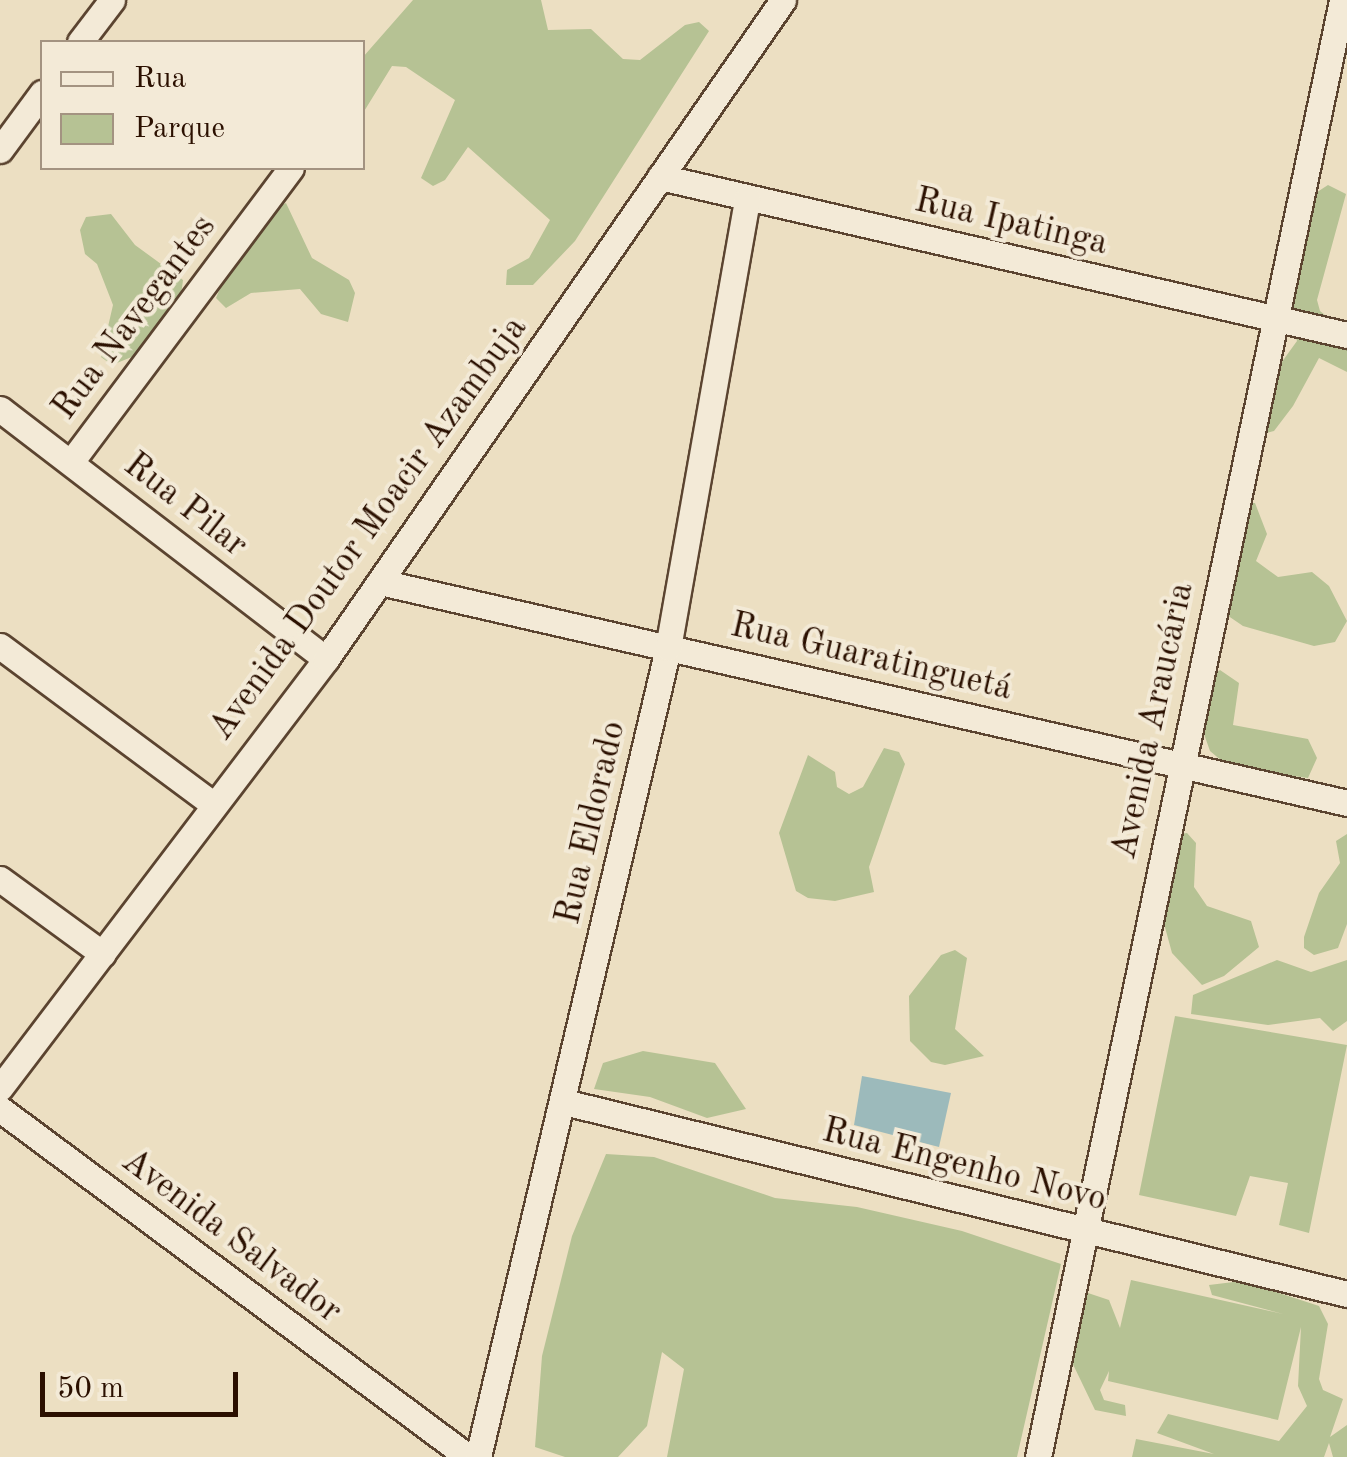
<!DOCTYPE html>
<html>
<head>
<meta charset="utf-8">
<style>
  body { margin:0 }
  #map { position:relative; width:1347px; height:1457px; overflow:hidden; background:#ecdfc2; font-family:"Old Standard TT",serif }
  div>[style] { position:absolute }
  [style*='--x'] { left:calc(var(--x)*1px); top:calc(var(--y)*1px); width:calc(var(--w)*1px); rotate:calc(var(--a)*1deg) }
  .green>* { inset:0; background:#b6c294 }
  .water>* { inset:0; background:#9cbabb }
  .roads { filter:drop-shadow(2px 0 #5b4430) drop-shadow(-2px 0 #5b4430) drop-shadow(0 2px #5b4430) drop-shadow(0 -2px #5b4430) }
  .street>* { height:25px; margin:-12.5px; padding:0 12.5px; transform-origin:12.5px; border-radius:12.5px; background:#f3ead7 }
  span { translate:-50% -50%; white-space:nowrap; text-align:center; line-height:1.15; -webkit-text-stroke:8px #f3ead7; paint-order:stroke }
  .street-label { font-size:35px; color:#2b1000 }
  .legend { position:absolute; left:40px; top:40px; width:325px; height:130px; box-sizing:border-box; background:#f3ead7; border:2px solid #a39381; margin:0; padding:12px 18px; list-style:none; font-size:30px; color:#2b1000 }
  .legend li { display:flex; align-items:center; gap:20px; height:50px }
  .legend b { width:50px; border:2px solid #a39381 }
  .scale { position:absolute; left:40px; top:1372px; width:198px; height:45px; box-sizing:border-box; border:5px solid #2b1000; border-top:0; padding-left:12px; font-size:30px; line-height:35px; white-space:nowrap; color:#2b1000; -webkit-text-stroke:8px #f3ead7; paint-order:stroke }
</style>
</head>
<body>
<div id="map">
  <div class="green">
    <i style="clip-path:polygon(413px 0,541px 0,548px 30px,591px 29px,623px 59px,640px 60px,685px 25px,699px 22px,709px 31px,575px 241px,533px 285px,506px 285px,507px 270px,529px 258px,550px 220px,468px 147px,445px 180px,433px 186px,421px 178px,455px 100px,406px 67px,392px 66px,363px 113px,363px 57px)"></i>
    <i style="clip-path:polygon(1328px 185px,1346px 194px,1317px 300px,1320px 311px,1347px 333px,1347px 372px,1319px 358px,1293px 406px,1274px 431px,1262px 434px,1271px 377px,1297px 341px,1280px 287px,1308px 198px)"></i>
    <i style="clip-path:polygon(286px 203px,312px 258px,349px 280px,355px 293px,348px 322px,321px 314px,300px 289px,251px 293px,226px 308px,216px 298px,226px 274px,274px 209px)"></i>
    <i style="clip-path:polygon(111px 214px,135px 245px,183px 280px,181px 295px,139px 354px,112px 365px,101px 357px,113px 305px,97px 264px,85px 254px,80px 230px,86px 217px)"></i>
    <i style="clip-path:polygon(1247px 503px,1255px 503px,1267px 534px,1256px 561px,1278px 577px,1312px 572px,1329px 586px,1347px 621px,1335px 642px,1314px 646px,1243px 626px,1221px 611px)"></i>
    <i style="clip-path:polygon(1220px 670px,1239px 683px,1233px 725px,1308px 739px,1317px 758px,1308px 778px,1229px 767px,1210px 751px,1198px 717px,1210px 677px)"></i>
    <i style="clip-path:polygon(884px 748px,899px 752px,905px 764px,869px 867px,874px 892px,835px 901px,808px 898px,796px 891px,779px 833px,808px 755px,835px 772px,837px 787px,849px 794px,863px 787px)"></i>
    <i style="clip-path:polygon(1187px 833px,1196px 843px,1194px 887px,1207px 906px,1251px 921px,1259px 947px,1224px 976px,1202px 985px,1172px 953px,1160px 909px,1174px 835px)"></i>
    <i style="clip-path:polygon(1347px 834px,1347px 924px,1338px 948px,1314px 955px,1304px 948px,1304px 937px,1319px 893px,1340px 863px,1336px 841px)"></i>
    <i style="clip-path:polygon(955px 950px,967px 958px,955px 1029px,984px 1056px,945px 1065px,931px 1062px,910px 1041px,909px 996px,941px 955px)"></i>
    <i style="clip-path:polygon(1277px 960px,1311px 972px,1347px 960px,1347px 1021px,1333px 1031px,1320px 1018px,1268px 1025px,1191px 1014px,1193px 995px)"></i>
    <i style="clip-path:polygon(1175px 1016px,1347px 1045px,1309px 1233px,1279px 1225px,1288px 1183px,1250px 1176px,1236px 1216px,1139px 1195px)"></i>
    <i style="clip-path:polygon(643px 1051px,715px 1063px,746px 1109px,707px 1118px,650px 1097px,594px 1089px,603px 1063px)"></i>
    <i style="clip-path:polygon(606px 1154px,654px 1157px,775px 1198px,857px 1207px,962px 1231px,1061px 1264px,1017px 1457px,667px 1457px,684px 1369px,662px 1352px,647px 1426px,618px 1457px,565px 1457px,535px 1447px,542px 1356px,572px 1236px)"></i>
    <i style="clip-path:polygon(1131px 1280px,1283px 1314px,1212px 1295px,1209px 1285px,1242px 1281px,1319px 1306px,1328px 1324px,1319px 1379px,1323px 1390px,1343px 1399px,1330px 1437px,1347px 1425px,1347px 1457px,1333px 1457px,1329px 1443px,1324px 1457px,1132px 1457px,1136px 1439px,1214px 1454px,1157px 1433px,1168px 1414px,1279px 1441px,1307px 1406px,1298px 1386px,1301px 1327px,1278px 1420px,1108px 1381px,1109px 1371px,1100px 1390px,1104px 1400px,1125px 1405px,1126px 1416px,1095px 1410px,1068px 1354px,1074px 1299px,1088px 1293px,1109px 1300px,1120px 1328px)"></i>
  </div>
  <div class="water">
    <i style="clip-path:polygon(862px 1076px,951px 1093px,939px 1147px,854px 1125px)"></i>
  </div>
  <div class="roads">
    <div class="street">
      <i style="--x:80;--y:42;--w:53;--a:-52.7"></i>
      <i style="--x:0;--y:150;--w:71;--a:-53.6"></i>
      <i style="--x:660;--y:177;--w:705;--a:12.95"></i>
      <i style="--x:0;--y:409;--w:411;--a:37.5"></i>
      <i style="--x:71;--y:462;--w:367;--a:-53.2"></i>
      <i style="--x:380;--y:582;--w:992;--a:12.87"></i>
      <i style="--x:0;--y:646;--w:265;--a:36.6"></i>
      <i style="--x:0;--y:879;--w:127;--a:36.1"></i>
      <i style="--x:0;--y:1088;--w:539;--a:-52.77"></i>
      <i style="--x:326;--y:659;--w:802;--a:-55.26"></i>
      <i style="--x:564;--y:1102;--w:806;--a:13.78"></i>
      <i style="--x:0;--y:1109;--w:583;--a:36.63"></i>
      <i style="--x:478;--y:1457;--w:831;--a:-76.78"></i>
      <i style="--x:668;--y:648;--w:457;--a:-80"></i>
      <i style="--x:1038;--y:1457;--w:1488;--a:-78.21"></i>
    </div>
  </div>
  <div class="street-label">
    <span style="left:1011px;top:223px;rotate:13deg">Rua Ipatinga</span>
    <span style="left:135px;top:318px;rotate:-53deg">Rua Navegantes</span>
    <span style="left:185px;top:506px;rotate:38deg">Rua Pilar</span>
    <span style="left:369px;top:529px;rotate:-54deg">Avenida Doutor Moacir Azambuja</span>
    <span style="left:871px;top:658px;rotate:13deg">Rua Guaratinguetá</span>
    <span style="left:1154px;top:721px;rotate:-78deg">Avenida Araucária</span>
    <span style="left:592px;top:823px;rotate:-77deg">Rua Eldorado</span>
    <span style="left:964px;top:1166px;rotate:14deg">Rua Engenho Novo</span>
    <span style="left:231px;top:1237px;rotate:37deg">Avenida Salvador</span>
  </div>
  <ul class="legend">
  <li><b style="height:12px;background:#f3ead7"></b>Rua</li>
  <li><b style="height:28px;background:#b6c294"></b>Parque</li>
  </ul>
  <div class="scale">50 m</div>
</div>
</body>
</html>
